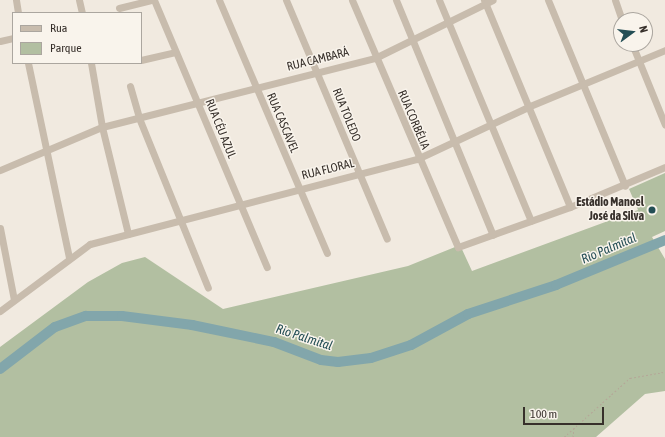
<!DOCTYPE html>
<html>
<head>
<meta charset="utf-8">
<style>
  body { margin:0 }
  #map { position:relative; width:665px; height:437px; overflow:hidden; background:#f1eae0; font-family:"Asap Condensed",sans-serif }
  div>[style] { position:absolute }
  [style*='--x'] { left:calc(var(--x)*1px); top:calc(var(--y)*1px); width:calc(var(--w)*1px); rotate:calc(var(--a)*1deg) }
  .green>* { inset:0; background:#b2bfa1 }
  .river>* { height:10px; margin:-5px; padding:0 5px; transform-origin:5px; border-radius:5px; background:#82a6ab }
  .path>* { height:1px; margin-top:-0.5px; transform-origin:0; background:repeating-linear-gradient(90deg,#b4a697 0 2px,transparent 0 4px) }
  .minor>* { height:7px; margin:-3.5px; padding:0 3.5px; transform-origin:3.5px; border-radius:3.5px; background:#c8bcad }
  .dots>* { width:11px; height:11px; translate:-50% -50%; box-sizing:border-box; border:2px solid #f9f4ec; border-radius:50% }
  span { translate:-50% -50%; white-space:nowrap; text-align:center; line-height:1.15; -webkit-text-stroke:3px #f9f4ec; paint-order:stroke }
  .street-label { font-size:12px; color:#37302b }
  .poi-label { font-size:12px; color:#37302b; font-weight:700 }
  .right { translate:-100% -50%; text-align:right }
  .water-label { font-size:13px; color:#244e55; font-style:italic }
  .legend { position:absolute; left:12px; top:12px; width:130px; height:52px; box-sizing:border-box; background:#f9f4ec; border:1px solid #aba69f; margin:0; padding:5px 7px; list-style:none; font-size:12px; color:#37302b }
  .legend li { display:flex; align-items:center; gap:8px; height:20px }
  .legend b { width:20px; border:1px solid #aba69f }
  .north { position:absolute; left:613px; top:12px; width:40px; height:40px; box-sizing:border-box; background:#f9f4ec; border:1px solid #aba69f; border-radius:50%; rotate:75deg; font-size:11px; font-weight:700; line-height:16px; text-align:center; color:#37302b }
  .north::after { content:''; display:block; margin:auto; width:14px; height:18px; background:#244e55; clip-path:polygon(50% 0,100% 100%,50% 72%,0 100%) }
  .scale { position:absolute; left:523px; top:407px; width:81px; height:18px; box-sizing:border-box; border:2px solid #37302b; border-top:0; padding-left:5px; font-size:12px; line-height:14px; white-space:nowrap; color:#37302b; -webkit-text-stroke:3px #f9f4ec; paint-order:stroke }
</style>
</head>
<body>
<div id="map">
  <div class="green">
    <i style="clip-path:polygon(665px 173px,665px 231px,652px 237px,665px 259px,665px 391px,645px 394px,596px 437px,0 437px,0 347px,88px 282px,122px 263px,145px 257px,223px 309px,408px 266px,460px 245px,472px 271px,638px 210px,629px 189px)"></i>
  </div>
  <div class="river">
    <i style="--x:0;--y:369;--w:69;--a:-37.4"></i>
    <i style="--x:55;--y:327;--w:33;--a:-20"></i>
    <i style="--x:86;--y:316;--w:36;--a:0"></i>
    <i style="--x:122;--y:316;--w:71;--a:7.3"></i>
    <i style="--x:192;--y:325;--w:84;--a:11.7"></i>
    <i style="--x:274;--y:342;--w:50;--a:21"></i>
    <i style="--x:321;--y:360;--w:17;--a:7"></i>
    <i style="--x:338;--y:362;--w:33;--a:-7"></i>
    <i style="--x:371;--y:358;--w:42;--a:-18"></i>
    <i style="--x:411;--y:345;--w:65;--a:-28.5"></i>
    <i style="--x:468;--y:314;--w:93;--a:-18.2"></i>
    <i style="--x:556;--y:285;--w:118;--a:-22.4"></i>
  </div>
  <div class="path">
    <i style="--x:564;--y:437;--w:89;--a:-41.8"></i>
    <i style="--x:630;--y:378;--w:36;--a:-10"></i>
    <i style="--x:573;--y:437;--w:9;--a:-84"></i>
  </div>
  <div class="minor">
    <i style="--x:16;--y:0;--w:13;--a:81"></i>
    <i style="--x:79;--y:0;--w:13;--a:77"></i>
    <i style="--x:154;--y:0;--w:290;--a:67.1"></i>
    <i style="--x:219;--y:0;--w:275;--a:66.9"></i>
    <i style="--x:286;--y:0;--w:259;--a:67.1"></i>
    <i style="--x:352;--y:0;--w:269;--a:66.8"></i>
    <i style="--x:458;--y:247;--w:119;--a:-19.7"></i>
    <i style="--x:570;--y:207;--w:103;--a:-22.8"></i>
    <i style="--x:396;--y:0;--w:254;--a:67.6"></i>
    <i style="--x:439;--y:0;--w:239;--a:67.4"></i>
    <i style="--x:484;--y:0;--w:224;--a:67.4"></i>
    <i style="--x:548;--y:0;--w:201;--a:67.5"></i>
    <i style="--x:615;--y:0;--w:21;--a:71"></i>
    <i style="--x:119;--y:8;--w:32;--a:-14"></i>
    <i style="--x:0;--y:41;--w:13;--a:-13"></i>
    <i style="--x:632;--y:44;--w:87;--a:67.8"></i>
    <i style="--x:141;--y:60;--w:35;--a:-13"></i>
    <i style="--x:28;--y:63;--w:199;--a:78.1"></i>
    <i style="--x:91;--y:63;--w:65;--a:80.2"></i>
    <i style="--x:102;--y:127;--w:110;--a:76.3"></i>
    <i style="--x:130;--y:86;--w:33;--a:74"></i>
    <i style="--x:139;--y:118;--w:183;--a:67.9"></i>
    <i style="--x:0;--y:170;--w:111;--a:-22.9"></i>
    <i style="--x:102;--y:127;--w:282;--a:-14.2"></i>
    <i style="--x:375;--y:58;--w:131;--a:-26.2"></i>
    <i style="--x:0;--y:228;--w:73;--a:79"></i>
    <i style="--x:0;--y:311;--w:112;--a:-36.7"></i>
    <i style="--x:90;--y:244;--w:338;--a:-14.6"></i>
    <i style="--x:417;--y:159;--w:125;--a:-25.1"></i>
    <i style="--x:530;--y:106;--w:146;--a:-22.5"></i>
  </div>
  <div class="dots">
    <i style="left:652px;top:210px;background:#244e55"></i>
  </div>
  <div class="street-label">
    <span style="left:318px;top:60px;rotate:-14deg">RUA CAMBARÁ</span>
    <span style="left:346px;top:115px;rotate:68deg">RUA TOLEDO</span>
    <span style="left:413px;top:120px;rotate:67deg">RUA CORBÉLIA</span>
    <span style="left:282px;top:123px;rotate:67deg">RUA CASCAVEL</span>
    <span style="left:220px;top:129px;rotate:68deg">RUA CÉU AZUL</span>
    <span style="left:328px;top:170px;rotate:-14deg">RUA FLORAL</span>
  </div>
  <div class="poi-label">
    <span class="right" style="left:644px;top:210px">Estádio Manoel<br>José da Silva</span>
  </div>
  <div class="water-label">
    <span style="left:609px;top:249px;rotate:-23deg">Rio Palmital</span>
    <span style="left:304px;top:338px;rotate:18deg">Rio Palmital</span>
  </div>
  <ul class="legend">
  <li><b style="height:5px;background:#c8bcad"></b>Rua</li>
  <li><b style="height:11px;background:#b2bfa1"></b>Parque</li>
  </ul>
  <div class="north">N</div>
  <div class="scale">100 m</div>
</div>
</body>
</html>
